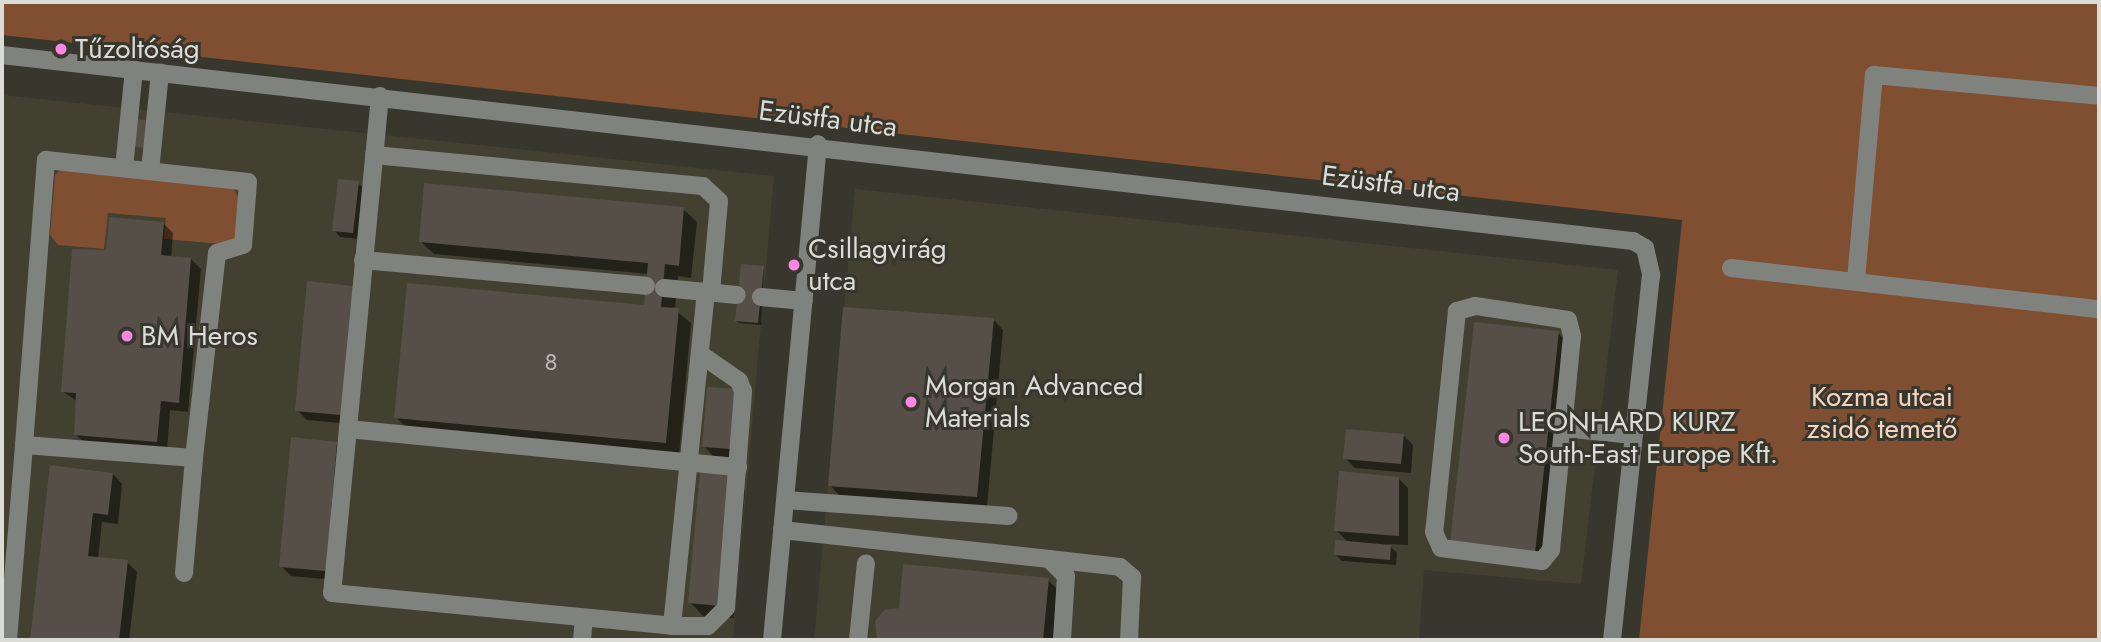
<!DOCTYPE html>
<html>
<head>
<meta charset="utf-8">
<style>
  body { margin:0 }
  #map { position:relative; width:2101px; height:642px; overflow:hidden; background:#38372e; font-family:Jost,sans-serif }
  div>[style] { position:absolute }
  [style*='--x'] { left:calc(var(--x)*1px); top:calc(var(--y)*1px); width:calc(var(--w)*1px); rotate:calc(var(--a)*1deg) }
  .built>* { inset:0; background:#424030 }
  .green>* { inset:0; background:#804e30 }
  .shadow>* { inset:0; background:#0007 }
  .building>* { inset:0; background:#554f47 }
  .minor>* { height:18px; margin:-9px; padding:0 9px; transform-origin:9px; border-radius:9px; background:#80827e }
  .dots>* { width:19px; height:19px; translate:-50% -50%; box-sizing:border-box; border:4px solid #38372e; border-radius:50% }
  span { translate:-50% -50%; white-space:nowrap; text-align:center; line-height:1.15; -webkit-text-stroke:6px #38372e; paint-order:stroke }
  .number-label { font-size:24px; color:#bab9b2 }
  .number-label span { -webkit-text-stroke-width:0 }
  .poi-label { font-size:28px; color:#dcdcd6 }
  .left { translate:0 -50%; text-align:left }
  .street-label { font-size:28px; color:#dcdcd6 }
  .park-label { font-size:28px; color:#f4d3c1 }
  .frame { position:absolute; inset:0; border:4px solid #dcdcd6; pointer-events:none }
</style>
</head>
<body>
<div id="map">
  <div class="built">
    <i style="clip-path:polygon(2px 95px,774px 176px,733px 640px,2px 640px)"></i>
    <i style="clip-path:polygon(855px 189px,1618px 270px,1581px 584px,1424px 570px,1419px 640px,814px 640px)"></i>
  </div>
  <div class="green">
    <i style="clip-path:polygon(2px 2px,2099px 2px,2099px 640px,1639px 640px,1682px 220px,2px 35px)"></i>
    <i style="clip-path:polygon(64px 166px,234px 189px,241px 203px,238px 237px,221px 244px,164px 239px,166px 218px,108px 213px,104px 249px,58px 245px,50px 235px,55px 175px)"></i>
  </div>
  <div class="shadow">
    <i style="clip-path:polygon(358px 183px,364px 189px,359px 239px,340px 237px,334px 230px)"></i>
    <i style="clip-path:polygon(683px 209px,697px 222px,691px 278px,678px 276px,675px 310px,691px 323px,679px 456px,409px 430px,396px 417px,646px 307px,649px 274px,434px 254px,420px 241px)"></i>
    <i style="clip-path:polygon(163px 223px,173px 233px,171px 258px,191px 259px,201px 269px,188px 412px,170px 410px,167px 451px,86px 444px,76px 435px,77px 401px,62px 391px,108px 252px)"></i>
    <i style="clip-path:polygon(764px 268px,761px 325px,739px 323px,736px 320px)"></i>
    <i style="clip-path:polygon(362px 297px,351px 424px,307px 420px,297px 410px)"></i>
    <i style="clip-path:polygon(994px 320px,1003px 330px,987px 506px,839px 495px,830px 485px)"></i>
    <i style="clip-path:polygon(1558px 333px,1568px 343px,1544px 562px,1452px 543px)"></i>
    <i style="clip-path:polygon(708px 389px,741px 458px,713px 456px,704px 446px)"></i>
    <i style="clip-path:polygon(1403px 435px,1413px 445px,1411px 473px,1355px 468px,1345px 458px)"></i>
    <i style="clip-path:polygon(337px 443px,346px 453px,335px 580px,291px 576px,281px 566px)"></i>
    <i style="clip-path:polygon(51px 467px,113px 474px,122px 484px,118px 524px,102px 522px,98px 559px,127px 562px,137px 572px,129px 640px,32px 640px)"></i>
    <i style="clip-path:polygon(732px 477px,745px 490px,734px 618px,703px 616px,690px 602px)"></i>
    <i style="clip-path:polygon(1398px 478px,1408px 488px,1408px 545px,1388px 544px,1397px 553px,1396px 565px,1342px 561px,1335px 554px,1349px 543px,1336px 530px)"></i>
    <i style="clip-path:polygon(1048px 580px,1058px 590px,1053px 640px,880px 640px,877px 622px)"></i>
  </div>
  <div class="building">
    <i style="clip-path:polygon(136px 119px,146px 120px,144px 148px,134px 147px)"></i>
    <i style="clip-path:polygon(338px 179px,359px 181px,353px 233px,332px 231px)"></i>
    <i style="clip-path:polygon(424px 183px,684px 207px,679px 266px,665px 264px,661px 307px,679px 308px,666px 443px,394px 418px,407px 283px,644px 305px,648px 263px,419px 242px)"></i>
    <i style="clip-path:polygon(109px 217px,164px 222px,161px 255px,191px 258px,179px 403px,161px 401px,157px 442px,74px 435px,76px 393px,61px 392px,72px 249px,106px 250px)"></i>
    <i style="clip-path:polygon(741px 264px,764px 266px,758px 323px,735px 321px)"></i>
    <i style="clip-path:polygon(307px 281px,353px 286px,341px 415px,295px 411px)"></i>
    <i style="clip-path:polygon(843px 307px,994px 318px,977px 497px,828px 486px)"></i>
    <i style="clip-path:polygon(1474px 322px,1559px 331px,1535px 553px,1450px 544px)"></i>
    <i style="clip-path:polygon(707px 387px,737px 389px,732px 449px,702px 447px)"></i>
    <i style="clip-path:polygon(1346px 429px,1404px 434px,1401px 464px,1343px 459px)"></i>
    <i style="clip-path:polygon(291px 437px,337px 442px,326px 571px,279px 567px)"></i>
    <i style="clip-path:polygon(50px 465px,113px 473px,108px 515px,93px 513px,88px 556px,128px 560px,119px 640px,30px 640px)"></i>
    <i style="clip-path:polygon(1339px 471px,1399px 477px,1399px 536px,1334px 531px)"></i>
    <i style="clip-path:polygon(700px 472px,733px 475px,721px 606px,688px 603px)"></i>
    <i style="clip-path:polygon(1335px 540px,1391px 545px,1390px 560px,1334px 555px)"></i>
    <i style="clip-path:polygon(903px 564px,1049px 578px,1043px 640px,877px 640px,875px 621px,884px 610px,899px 608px)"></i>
  </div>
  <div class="minor">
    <i style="--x:2;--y:55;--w:1642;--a:6.51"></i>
    <i style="--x:1633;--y:241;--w:14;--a:30"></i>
    <i style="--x:1645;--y:248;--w:28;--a:77"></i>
    <i style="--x:1651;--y:275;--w:367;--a:96.1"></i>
    <i style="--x:380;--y:96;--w:499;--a:95.5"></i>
    <i style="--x:332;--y:593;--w:342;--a:5.5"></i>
    <i style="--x:672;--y:626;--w:336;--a:-84.2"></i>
    <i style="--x:374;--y:155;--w:330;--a:5.4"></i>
    <i style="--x:703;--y:186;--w:22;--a:43"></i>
    <i style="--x:719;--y:201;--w:91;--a:95"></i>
    <i style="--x:46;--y:160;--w:203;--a:6.2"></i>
    <i style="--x:248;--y:182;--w:63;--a:94.5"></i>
    <i style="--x:243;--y:245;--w:27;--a:163"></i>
    <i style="--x:217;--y:253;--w:206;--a:96.4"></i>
    <i style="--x:194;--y:458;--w:170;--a:-175.6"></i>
    <i style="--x:24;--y:445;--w:286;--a:-85.6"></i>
    <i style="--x:124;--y:168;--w:99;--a:-84.2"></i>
    <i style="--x:150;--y:171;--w:99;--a:-84.2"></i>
    <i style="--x:363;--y:260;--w:284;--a:5.2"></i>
    <i style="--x:1731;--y:268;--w:370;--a:6.4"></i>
    <i style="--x:1856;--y:280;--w:206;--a:-85"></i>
    <i style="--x:1874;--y:75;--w:226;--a:5.3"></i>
    <i style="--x:664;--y:288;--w:73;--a:5.5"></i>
    <i style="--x:761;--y:297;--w:43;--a:5.3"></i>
    <i style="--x:1563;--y:428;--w:92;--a:-84.4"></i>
    <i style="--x:1572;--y:336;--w:16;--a:-104"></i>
    <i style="--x:1568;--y:320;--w:94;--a:-171.4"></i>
    <i style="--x:1475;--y:306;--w:19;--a:164"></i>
    <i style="--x:1457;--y:311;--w:222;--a:95.9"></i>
    <i style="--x:1434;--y:532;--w:17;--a:66"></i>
    <i style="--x:1441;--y:548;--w:102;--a:7.3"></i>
    <i style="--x:1542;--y:561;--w:14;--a:-51"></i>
    <i style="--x:1551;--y:550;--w:123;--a:-84.4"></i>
    <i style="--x:1563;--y:428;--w:71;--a:5.6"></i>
    <i style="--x:348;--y:429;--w:392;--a:5.6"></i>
    <i style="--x:785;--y:500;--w:224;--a:4.1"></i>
    <i style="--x:782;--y:530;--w:269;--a:6.2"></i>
    <i style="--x:1049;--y:559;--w:24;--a:45"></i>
    <i style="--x:1066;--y:576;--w:64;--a:93.6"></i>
    <i style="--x:1049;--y:559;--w:71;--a:6.4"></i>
    <i style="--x:1120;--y:567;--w:16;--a:40"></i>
    <i style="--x:1132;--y:577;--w:63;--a:92.7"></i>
    <i style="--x:184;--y:573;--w:115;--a:-85"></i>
    <i style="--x:672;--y:626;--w:36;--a:0"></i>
    <i style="--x:708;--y:626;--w:25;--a:-45"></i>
    <i style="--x:726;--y:608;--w:218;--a:-85.5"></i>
    <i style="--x:743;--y:391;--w:11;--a:-112"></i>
    <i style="--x:739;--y:381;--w:47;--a:-145.3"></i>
    <i style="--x:8;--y:640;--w:196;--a:-85.3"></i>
    <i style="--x:582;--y:640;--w:22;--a:-85"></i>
    <i style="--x:772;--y:640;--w:498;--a:-84.7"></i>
    <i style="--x:858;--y:640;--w:77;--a:-84.1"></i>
  </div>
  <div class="dots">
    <i style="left:61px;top:49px;background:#fc86e4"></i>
    <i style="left:794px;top:265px;background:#fc86e4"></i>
    <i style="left:127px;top:336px;background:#fc86e4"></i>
    <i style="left:911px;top:402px;background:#fc86e4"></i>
    <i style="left:1504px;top:438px;background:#fc86e4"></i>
  </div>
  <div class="number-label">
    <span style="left:551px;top:362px">8</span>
  </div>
  <div class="poi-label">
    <span class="left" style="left:75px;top:49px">Tűzoltóság</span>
    <span class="left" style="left:808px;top:265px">Csillagvirág<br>utca</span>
    <span class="left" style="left:141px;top:336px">BM Heros</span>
    <span class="left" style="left:925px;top:402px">Morgan Advanced<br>Materials</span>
    <span class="left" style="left:1518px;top:438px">LEONHARD KURZ<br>South-East Europe Kft.</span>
  </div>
  <div class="street-label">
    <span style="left:828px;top:119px;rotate:7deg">Ezüstfa utca</span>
    <span style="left:1391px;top:184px;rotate:7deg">Ezüstfa utca</span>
  </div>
  <div class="park-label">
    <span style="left:1882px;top:413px">Kozma utcai<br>zsidó temető</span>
  </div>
  <div class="frame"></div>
</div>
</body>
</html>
